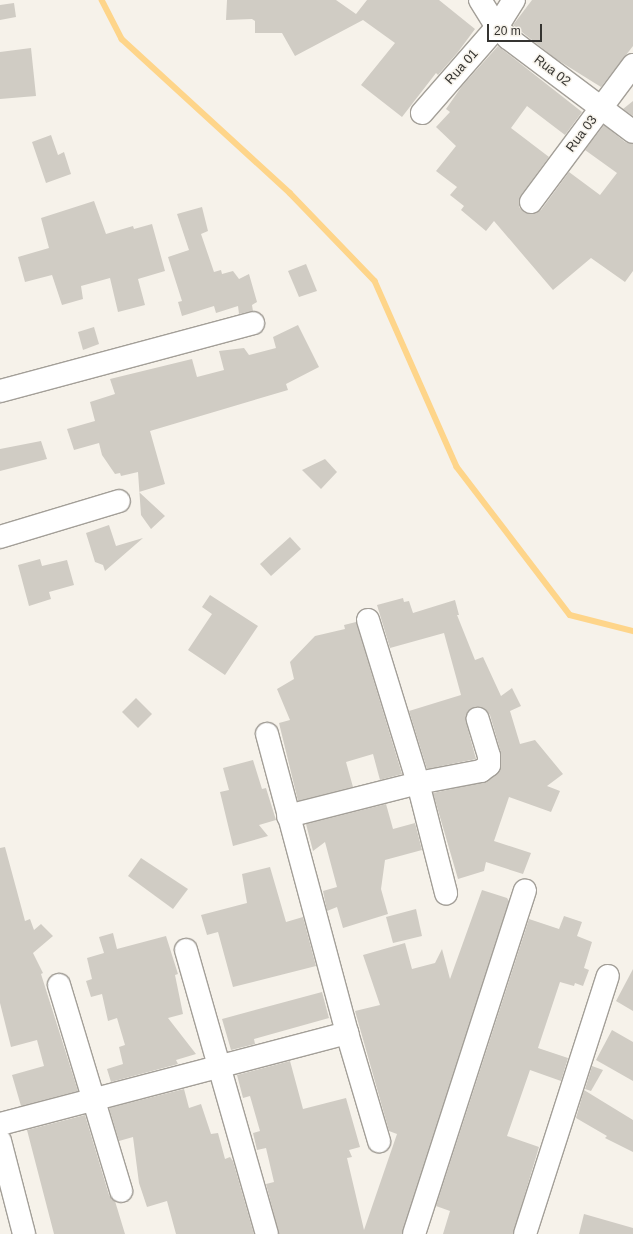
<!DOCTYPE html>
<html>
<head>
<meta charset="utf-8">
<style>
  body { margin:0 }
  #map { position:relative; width:633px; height:1234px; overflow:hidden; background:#f6f2ea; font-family:Helvetica,sans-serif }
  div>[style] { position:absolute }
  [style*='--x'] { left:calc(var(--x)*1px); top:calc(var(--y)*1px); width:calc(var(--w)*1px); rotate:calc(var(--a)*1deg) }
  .stream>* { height:5.5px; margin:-2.75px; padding:0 2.75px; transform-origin:2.75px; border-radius:2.75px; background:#fed58a }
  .building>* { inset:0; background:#d0ccc4 }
  .roads { filter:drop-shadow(1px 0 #a39f98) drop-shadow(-1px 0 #a39f98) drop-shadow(0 1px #a39f98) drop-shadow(0 -1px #a39f98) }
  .minor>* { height:22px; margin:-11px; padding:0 11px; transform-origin:11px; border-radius:11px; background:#fff }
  span { translate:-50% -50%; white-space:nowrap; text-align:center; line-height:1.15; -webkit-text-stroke:3px #f6f2ea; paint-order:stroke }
  .street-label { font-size:13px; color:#353431 }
  .scale { position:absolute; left:487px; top:24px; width:55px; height:18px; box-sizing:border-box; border:2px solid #353431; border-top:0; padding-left:5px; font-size:12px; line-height:14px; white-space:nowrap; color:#353431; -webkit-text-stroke:3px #f6f2ea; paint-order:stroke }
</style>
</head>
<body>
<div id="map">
  <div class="stream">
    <i style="--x:102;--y:0;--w:44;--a:62.9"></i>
    <i style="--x:122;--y:39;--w:228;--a:42.5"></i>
    <i style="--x:290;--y:193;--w:122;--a:46"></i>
    <i style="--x:375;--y:281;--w:203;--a:66.2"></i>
    <i style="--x:457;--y:467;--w:186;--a:52.6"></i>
    <i style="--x:570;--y:615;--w:65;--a:14.3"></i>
  </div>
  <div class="building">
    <i style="clip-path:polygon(227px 0,336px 0,356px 14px,367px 0,439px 0,475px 29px,458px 52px,438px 75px,436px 73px,402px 117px,361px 85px,395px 43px,363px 20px,295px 56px,282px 33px,255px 33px,255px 21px,252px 19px,226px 20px)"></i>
    <i style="clip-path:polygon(532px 0,633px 0,633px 46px,601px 87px,556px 59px,513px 25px)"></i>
    <i style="clip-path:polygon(14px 3px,16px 17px,0 20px,0 5px)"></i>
    <i style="clip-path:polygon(498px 46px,582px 112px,565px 135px,527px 106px,511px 128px,549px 157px,521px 195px,519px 207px,524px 212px,530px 214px,541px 210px,569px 172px,600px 195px,617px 173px,585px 150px,604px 125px,625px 142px,633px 144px,633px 271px,625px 282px,591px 258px,553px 290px,494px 221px,486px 231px,461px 210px,464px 206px,450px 195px,457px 187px,436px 171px,456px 146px,436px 127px,450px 112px,446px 109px,462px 86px)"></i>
    <i style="clip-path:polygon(31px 48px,36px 96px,0 99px,0 52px)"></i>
    <i style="clip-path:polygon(633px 101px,633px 116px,623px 109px)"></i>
    <i style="clip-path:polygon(51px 135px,58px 155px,64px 152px,71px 174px,46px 183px,32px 142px)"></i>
    <i style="clip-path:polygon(94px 201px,106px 234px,133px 226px,134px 229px,152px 224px,165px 271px,138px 279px,145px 305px,118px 312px,110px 278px,81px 286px,83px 299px,62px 305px,52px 275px,25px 282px,18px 257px,49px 248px,41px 218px)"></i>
    <i style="clip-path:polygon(202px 207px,208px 231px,201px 234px,214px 272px,221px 270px,222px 274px,233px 271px,239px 279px,249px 274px,257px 302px,252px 305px,253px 311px,239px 314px,238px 306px,216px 313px,214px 306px,182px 316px,178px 302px,182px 301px,168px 257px,189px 250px,177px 214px)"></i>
    <i style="clip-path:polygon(306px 264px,317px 291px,299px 297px,288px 271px)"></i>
    <i style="clip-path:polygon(298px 325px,319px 367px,286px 384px,288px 390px,150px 431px,165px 484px,139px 492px,165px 516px,151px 529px,141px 515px,138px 472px,121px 476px,120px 473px,115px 474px,102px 455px,99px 443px,74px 450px,67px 429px,95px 421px,90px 402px,115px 394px,110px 379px,192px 359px,197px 377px,224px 370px,219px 351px,244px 348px,249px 355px,276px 348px,273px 337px)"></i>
    <i style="clip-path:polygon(94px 327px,99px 344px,83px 350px,78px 332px)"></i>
    <i style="clip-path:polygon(41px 441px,47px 459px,0 471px,0 449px)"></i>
    <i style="clip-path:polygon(325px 459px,337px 472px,321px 489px,302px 470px)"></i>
    <i style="clip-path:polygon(109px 525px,116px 546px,143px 538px,105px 571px,103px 565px,95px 562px,86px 533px)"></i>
    <i style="clip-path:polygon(290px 537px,301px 549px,271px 576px,260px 564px)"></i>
    <i style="clip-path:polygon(40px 559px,42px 566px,67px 560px,74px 585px,49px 592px,51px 599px,29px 606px,18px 565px)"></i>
    <i style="clip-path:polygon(210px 595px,258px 626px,225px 675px,188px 650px,212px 614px,202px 607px)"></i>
    <i style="clip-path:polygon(403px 598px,404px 602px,409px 601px,413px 613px,455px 600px,459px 615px,457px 615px,475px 660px,483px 657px,501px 696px,512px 688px,521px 706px,510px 711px,520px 744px,535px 740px,563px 774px,547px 786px,560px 791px,551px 812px,509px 797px,494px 841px,531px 853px,523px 874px,486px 862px,484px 871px,458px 879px,433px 793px,488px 781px,500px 770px,501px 753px,490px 715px,486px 710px,475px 707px,469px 711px,466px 722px,476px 759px,427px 769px,409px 711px,461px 695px,444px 633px,390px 648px,377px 605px)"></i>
    <i style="clip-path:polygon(356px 622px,402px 774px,380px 780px,373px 754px,346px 762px,353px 787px,298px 801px,279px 723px,290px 720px,277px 689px,294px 679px,290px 662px,315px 636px,345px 629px,344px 625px)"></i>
    <i style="clip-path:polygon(136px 698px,152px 714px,138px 728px,122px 712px)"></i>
    <i style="clip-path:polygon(253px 760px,262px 789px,266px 788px,276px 820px,259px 825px,268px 836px,233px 846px,220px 792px,229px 790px,223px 768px)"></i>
    <i style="clip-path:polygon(386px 804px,393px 829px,415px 823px,422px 850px,385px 860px,381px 889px,388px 914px,343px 928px,337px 907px,327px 911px,323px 891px,337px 887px,325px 842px,313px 851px,306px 824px)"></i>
    <i style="clip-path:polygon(5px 847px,25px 921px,30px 919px,34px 930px,41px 924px,53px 936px,33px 953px,43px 973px,41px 974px,78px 1091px,21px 1106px,12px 1075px,44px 1066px,37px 1040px,11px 1047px,0 1003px,0 848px)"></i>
    <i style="clip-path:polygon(141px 858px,188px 889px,173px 909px,128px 876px)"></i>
    <i style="clip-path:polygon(270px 867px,286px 922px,303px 917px,316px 966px,233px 987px,218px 932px,207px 935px,201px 915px,247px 903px,242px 874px)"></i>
    <i style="clip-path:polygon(482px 890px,507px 898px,509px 901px,402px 1234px,279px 1234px,266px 1184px,274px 1182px,266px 1148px,257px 1150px,253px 1133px,260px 1131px,250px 1096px,243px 1098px,237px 1075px,290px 1061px,303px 1109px,346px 1098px,360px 1147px,349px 1150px,352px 1157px,347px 1158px,364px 1230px,397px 1134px,389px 1131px,355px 1011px,380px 1005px,363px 955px,405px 943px,412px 969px,435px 963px,442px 949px,450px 979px)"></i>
    <i style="clip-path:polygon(416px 909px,422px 936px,393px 943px,386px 917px)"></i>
    <i style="clip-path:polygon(564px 916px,582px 922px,577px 936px,592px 942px,584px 968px,589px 970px,583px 986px,575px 983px,574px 986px,560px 982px,538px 1048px,568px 1058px,561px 1081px,530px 1070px,507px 1136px,539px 1147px,513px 1234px,443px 1234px,450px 1211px,436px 1206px,529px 919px,559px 929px)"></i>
    <i style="clip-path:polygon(113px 933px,117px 949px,166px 936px,178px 974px,175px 975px,183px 1014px,168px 1018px,196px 1054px,176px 1060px,178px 1064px,111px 1082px,107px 1069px,123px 1064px,119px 1047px,125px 1045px,117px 1018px,108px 1021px,102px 994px,91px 997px,86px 981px,92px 979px,87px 958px,104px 953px,99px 937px)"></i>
    <i style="clip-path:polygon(633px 969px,633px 1011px,616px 1001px)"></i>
    <i style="clip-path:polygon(322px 992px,329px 1018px,254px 1039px,255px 1044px,231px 1050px,222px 1019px)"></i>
    <i style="clip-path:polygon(612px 1030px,633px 1042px,633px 1081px,596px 1060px)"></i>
    <i style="clip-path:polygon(592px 1066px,603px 1070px,591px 1091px,585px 1089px)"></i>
    <i style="clip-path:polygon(184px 1089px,189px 1108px,201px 1104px,211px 1134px,218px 1133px,225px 1159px,230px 1157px,233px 1161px,254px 1234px,176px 1234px,167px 1201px,147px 1207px,139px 1183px,133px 1137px,119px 1141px,109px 1108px)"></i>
    <i style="clip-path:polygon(584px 1090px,633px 1120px,633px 1152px,605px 1138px,607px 1136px,576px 1118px)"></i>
    <i style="clip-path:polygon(85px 1115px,109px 1195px,115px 1201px,125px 1234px,54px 1234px,27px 1130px)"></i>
    <i style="clip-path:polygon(584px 1214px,633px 1228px,633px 1234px,579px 1234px)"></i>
  </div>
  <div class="roads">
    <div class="minor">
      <i style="--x:480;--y:0;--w:32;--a:58"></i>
      <i style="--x:497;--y:27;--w:16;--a:45"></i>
      <i style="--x:508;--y:38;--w:156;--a:36.9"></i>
      <i style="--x:422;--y:113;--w:114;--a:-48.9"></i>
      <i style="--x:497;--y:27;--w:32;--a:-58"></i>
      <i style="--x:531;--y:202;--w:171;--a:-53.3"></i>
      <i style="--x:0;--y:391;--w:262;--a:-15"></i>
      <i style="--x:0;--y:537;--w:124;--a:-16.8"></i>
      <i style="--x:368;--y:620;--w:170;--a:72.9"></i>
      <i style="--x:418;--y:783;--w:114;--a:75.7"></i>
      <i style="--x:267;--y:734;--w:310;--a:75"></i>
      <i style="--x:347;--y:1033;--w:113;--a:73.5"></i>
      <i style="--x:288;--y:816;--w:134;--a:-14.2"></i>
      <i style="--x:418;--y:783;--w:64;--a:-10.8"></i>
      <i style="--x:481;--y:771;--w:10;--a:-37"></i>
      <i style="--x:489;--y:765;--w:9;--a:-90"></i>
      <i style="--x:489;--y:756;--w:39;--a:-107"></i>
      <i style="--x:186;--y:950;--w:295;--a:74.1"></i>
      <i style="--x:59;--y:985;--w:215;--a:73.2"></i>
      <i style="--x:0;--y:1124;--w:359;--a:-14.7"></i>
      <i style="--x:0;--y:1141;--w:96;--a:75.5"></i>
      <i style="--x:414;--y:1234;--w:361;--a:-72.1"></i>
      <i style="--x:525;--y:1234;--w:271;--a:-72.2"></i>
    </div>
  </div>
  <div class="street-label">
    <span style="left:462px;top:67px;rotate:-48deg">Rua 01</span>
    <span style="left:552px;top:71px;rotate:37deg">Rua 02</span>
    <span style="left:582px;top:134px;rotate:-53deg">Rua 03</span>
  </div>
  <div class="scale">20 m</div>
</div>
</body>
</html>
